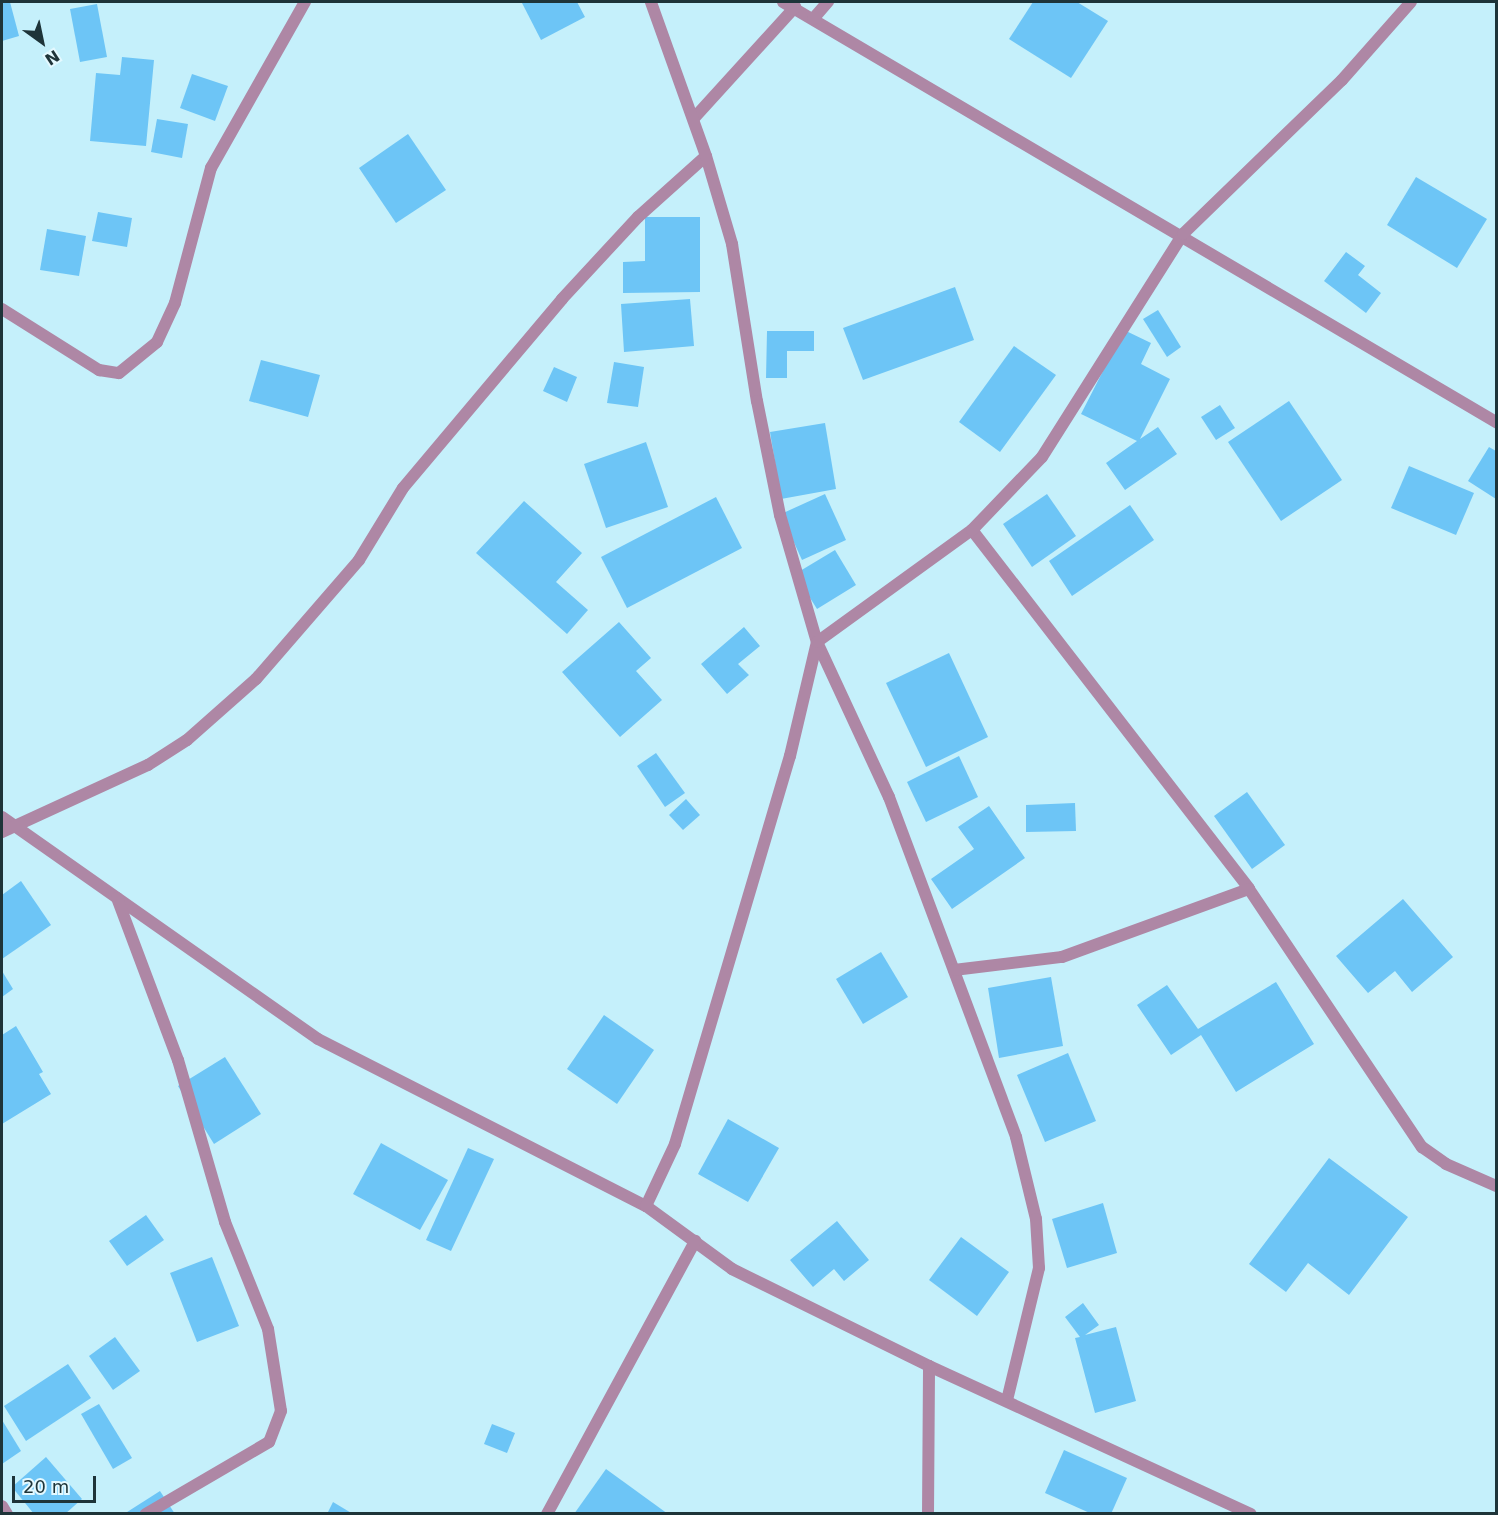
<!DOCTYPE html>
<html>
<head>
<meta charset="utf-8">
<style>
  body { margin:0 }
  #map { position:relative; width:1498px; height:1515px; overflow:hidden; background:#c5f0fb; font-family:"DejaVu Sans",sans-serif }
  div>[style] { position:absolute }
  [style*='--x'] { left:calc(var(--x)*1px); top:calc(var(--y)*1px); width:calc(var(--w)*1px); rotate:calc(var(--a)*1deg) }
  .building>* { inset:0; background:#6dc5f6 }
  .street>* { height:12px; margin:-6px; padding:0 6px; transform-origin:6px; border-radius:6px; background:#ae87a5 }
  span { translate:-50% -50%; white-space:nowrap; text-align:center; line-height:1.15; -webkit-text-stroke:6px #e4f9ff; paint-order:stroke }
  .frame { position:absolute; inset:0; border:3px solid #1e3439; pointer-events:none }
  .north { position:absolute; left:12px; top:12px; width:60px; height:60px; -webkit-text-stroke:4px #e4f9ff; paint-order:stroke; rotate:147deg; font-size:16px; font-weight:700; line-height:24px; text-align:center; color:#1e3439 }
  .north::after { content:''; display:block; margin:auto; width:21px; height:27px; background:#1e3439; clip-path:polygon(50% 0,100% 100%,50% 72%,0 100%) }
  .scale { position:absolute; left:12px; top:1476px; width:84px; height:27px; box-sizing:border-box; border:3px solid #1e3439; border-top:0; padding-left:8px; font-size:18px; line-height:21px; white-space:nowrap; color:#1e3439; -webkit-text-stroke:4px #e4f9ff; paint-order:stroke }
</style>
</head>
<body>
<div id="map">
  <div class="building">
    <i style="clip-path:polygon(2px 2px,10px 2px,19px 36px,2px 41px)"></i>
    <i style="clip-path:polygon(577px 2px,585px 17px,541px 40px,522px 3px)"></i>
    <i style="clip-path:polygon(1033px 2px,1077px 2px,1108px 21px,1071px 78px,1009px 39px)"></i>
    <i style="clip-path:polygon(97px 4px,107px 57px,80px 62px,70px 9px)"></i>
    <i style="clip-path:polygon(122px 57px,154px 60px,146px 146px,90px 141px,96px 73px,120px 75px)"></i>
    <i style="clip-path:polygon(192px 74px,228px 86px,215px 121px,180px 108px)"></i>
    <i style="clip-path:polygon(157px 119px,188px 124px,182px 158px,151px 152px)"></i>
    <i style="clip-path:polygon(408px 134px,446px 190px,396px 223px,359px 168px)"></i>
    <i style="clip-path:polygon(1416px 177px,1487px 219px,1457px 268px,1387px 225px)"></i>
    <i style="clip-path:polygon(98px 212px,132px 218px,127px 247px,92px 241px)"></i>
    <i style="clip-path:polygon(645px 217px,700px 217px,700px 292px,623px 293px,623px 262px,645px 261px)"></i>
    <i style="clip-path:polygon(47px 229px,86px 236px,79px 276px,40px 270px)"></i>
    <i style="clip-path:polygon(1346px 252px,1365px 266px,1358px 275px,1381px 293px,1366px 313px,1324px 281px)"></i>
    <i style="clip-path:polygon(955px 287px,974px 340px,863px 380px,843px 328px)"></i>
    <i style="clip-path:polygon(690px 299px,694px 346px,624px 352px,621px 304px)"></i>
    <i style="clip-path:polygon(1158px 310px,1181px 347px,1167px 357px,1143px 319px)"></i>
    <i style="clip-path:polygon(1124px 330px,1151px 343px,1141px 364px,1170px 379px,1140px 439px,1158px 427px,1177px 454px,1125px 490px,1106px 463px,1137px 441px,1081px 414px)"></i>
    <i style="clip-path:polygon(767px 331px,814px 331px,814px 351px,787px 351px,787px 378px,766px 378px)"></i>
    <i style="clip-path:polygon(1014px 346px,1056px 375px,1000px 452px,959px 422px)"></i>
    <i style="clip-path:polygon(261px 360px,320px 375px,308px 417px,249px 401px)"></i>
    <i style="clip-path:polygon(614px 362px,644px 367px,638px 407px,607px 403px)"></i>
    <i style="clip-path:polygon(554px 367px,577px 377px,567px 402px,543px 391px)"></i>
    <i style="clip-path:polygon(1289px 401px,1342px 480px,1281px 521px,1228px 442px)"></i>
    <i style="clip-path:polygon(1220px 405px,1235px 428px,1216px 440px,1201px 417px)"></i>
    <i style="clip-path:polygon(825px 423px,836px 489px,781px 499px,770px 432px)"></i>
    <i style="clip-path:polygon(646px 442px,668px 507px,606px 528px,584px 464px)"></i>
    <i style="clip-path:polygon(1489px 447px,1496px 451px,1496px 499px,1468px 481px)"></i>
    <i style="clip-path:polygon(1409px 466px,1474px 493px,1456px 535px,1391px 508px)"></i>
    <i style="clip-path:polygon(825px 494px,846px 540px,802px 560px,781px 514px)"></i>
    <i style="clip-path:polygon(1047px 494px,1076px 536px,1032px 567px,1003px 524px)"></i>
    <i style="clip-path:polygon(716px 497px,742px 548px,627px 608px,601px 557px)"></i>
    <i style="clip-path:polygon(524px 501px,582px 553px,556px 582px,588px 610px,567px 634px,476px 553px)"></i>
    <i style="clip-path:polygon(1130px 505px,1154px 540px,1072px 596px,1049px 561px)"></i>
    <i style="clip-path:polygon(835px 550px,856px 585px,817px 609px,795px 574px)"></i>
    <i style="clip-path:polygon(619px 622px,651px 658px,636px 671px,662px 700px,620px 737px,562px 672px)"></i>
    <i style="clip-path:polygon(744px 627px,760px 646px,738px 664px,749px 675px,727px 694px,701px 664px)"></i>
    <i style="clip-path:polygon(949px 653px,988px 737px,926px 767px,886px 683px)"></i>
    <i style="clip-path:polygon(656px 753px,685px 793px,665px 807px,637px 766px)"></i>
    <i style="clip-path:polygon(959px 756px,978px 797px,926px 822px,907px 782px)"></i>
    <i style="clip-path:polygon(1247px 792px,1285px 845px,1252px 869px,1214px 816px)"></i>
    <i style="clip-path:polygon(686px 799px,700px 815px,683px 830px,669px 815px)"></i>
    <i style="clip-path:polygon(1075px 803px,1076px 831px,1026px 832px,1026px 805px)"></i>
    <i style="clip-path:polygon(989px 806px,1025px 858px,952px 909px,931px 879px,974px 849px,958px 827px)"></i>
    <i style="clip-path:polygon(21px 881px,51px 925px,2px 959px,2px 895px)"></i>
    <i style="clip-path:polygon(1403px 899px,1453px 957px,1412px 992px,1395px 971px,1368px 993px,1336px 956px)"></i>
    <i style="clip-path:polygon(881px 952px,908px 997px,863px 1024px,836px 979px)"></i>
    <i style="clip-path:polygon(2px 971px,13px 989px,2px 997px)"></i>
    <i style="clip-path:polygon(1051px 977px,1063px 1046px,999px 1058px,988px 988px)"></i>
    <i style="clip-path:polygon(1276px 982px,1314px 1044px,1236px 1092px,1201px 1035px,1171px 1055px,1137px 1005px,1167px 985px,1198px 1029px)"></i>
    <i style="clip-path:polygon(604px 1015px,654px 1050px,617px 1104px,567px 1069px)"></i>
    <i style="clip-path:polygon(16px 1026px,43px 1072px,39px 1074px,51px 1094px,2px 1124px,2px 1035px)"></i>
    <i style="clip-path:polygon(1068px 1053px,1096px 1121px,1045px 1142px,1017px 1075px)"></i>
    <i style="clip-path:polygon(225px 1057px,261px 1114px,214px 1144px,178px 1086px)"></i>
    <i style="clip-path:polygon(728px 1119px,779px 1148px,748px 1202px,698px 1174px)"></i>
    <i style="clip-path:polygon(381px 1143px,448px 1180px,420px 1230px,353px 1194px)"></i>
    <i style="clip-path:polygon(468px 1148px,494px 1159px,451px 1251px,426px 1240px)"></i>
    <i style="clip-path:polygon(1329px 1158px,1408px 1217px,1349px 1295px,1308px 1263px,1286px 1292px,1249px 1264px)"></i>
    <i style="clip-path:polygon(1103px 1203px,1117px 1253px,1067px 1268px,1052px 1219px)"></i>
    <i style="clip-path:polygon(146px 1215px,164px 1240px,127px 1266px,109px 1241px)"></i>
    <i style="clip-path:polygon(837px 1221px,869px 1260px,844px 1281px,834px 1269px,813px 1287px,790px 1260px)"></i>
    <i style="clip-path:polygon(961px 1237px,1009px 1272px,977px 1316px,929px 1280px)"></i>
    <i style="clip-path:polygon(212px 1257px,239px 1326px,197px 1342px,170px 1273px)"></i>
    <i style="clip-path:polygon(1083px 1303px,1099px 1325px,1085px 1335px,1116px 1327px,1136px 1401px,1095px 1413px,1075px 1338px,1080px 1337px,1065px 1317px)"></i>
    <i style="clip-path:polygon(115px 1337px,140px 1371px,113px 1390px,89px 1356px)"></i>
    <i style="clip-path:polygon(68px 1364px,91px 1398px,26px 1441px,4px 1406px)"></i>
    <i style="clip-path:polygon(99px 1404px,132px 1458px,113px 1469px,81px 1414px)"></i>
    <i style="clip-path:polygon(2px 1420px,21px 1451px,2px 1464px)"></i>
    <i style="clip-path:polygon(492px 1424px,515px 1433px,507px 1453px,484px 1444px)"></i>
    <i style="clip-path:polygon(1064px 1450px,1127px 1478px,1111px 1514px,1092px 1514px,1045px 1493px)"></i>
    <i style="clip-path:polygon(46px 1457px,82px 1499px,65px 1514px,34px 1514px,12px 1487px)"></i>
    <i style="clip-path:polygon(606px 1469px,668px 1514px,574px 1514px)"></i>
    <i style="clip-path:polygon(160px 1491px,175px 1514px,124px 1514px)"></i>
    <i style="clip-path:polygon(333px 1502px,353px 1514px,327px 1514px)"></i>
  </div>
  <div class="street">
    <i style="--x:783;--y:2;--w:828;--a:30.5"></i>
    <i style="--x:813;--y:19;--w:23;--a:-49"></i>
    <i style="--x:695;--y:117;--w:149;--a:-47.7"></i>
    <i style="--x:706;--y:156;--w:92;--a:73.5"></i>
    <i style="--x:732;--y:244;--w:159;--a:81"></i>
    <i style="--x:757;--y:401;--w:116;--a:78.6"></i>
    <i style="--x:780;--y:515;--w:132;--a:73.8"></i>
    <i style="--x:817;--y:642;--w:171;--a:65.1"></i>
    <i style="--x:889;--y:797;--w:363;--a:69.5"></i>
    <i style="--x:1016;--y:1137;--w:84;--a:76.3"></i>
    <i style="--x:1036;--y:1219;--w:49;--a:86.5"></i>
    <i style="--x:1039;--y:1268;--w:136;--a:103.6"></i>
    <i style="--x:2;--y:309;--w:115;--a:32.2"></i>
    <i style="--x:99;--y:370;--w:20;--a:9"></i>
    <i style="--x:119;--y:373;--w:49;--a:-39.2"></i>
    <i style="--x:157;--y:342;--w:43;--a:-65.2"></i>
    <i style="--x:175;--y:303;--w:140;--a:-75.1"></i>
    <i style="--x:211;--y:168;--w:191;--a:-60.5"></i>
    <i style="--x:972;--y:530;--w:453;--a:52.3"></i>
    <i style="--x:1249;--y:889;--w:311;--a:56.2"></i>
    <i style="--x:1422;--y:1147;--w:29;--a:35"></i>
    <i style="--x:1446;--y:1164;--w:55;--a:23.7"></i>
    <i style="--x:2;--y:817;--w:386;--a:35.1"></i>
    <i style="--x:318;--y:1039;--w:368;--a:27"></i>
    <i style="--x:646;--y:1206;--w:107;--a:36.2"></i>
    <i style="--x:732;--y:1269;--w:220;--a:26.2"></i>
    <i style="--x:929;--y:1366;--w:354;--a:24.7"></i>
    <i style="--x:2;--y:832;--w:161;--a:-24.7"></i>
    <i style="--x:148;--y:765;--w:46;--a:-32.7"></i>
    <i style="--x:187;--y:740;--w:92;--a:-41.5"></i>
    <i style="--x:256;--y:679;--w:157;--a:-49.1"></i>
    <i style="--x:359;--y:560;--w:84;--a:-58.6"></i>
    <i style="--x:403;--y:488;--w:247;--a:-49.9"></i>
    <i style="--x:562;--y:299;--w:112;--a:-47.2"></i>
    <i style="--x:638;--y:217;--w:91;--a:-41.9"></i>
    <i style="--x:706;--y:156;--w:164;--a:-109.7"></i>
    <i style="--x:117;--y:898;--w:173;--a:69.4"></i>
    <i style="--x:178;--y:1060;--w:169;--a:73.8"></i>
    <i style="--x:225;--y:1222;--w:115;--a:68.1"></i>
    <i style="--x:268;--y:1329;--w:83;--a:81"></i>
    <i style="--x:281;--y:1411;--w:33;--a:111"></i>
    <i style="--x:269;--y:1442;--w:143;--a:149.7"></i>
    <i style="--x:954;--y:970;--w:109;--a:-6.9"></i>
    <i style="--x:1062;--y:957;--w:199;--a:-20"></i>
    <i style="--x:646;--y:1206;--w:68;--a:-64.9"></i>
    <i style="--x:675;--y:1144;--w:405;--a:-73.5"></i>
    <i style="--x:790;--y:756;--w:117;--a:-76.7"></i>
    <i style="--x:817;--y:642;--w:191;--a:-35.9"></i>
    <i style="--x:972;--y:530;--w:101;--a:-46.2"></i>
    <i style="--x:1042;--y:457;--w:264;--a:-57.7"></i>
    <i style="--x:1183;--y:234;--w:221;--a:-44.1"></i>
    <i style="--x:1342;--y:80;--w:104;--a:-48.5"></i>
    <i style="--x:2;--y:1506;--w:9;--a:58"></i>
    <i style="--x:547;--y:1514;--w:311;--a:-61.5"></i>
    <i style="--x:928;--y:1514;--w:148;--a:-89.6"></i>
  </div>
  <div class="frame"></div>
  <div class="north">N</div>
  <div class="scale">20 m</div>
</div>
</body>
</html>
